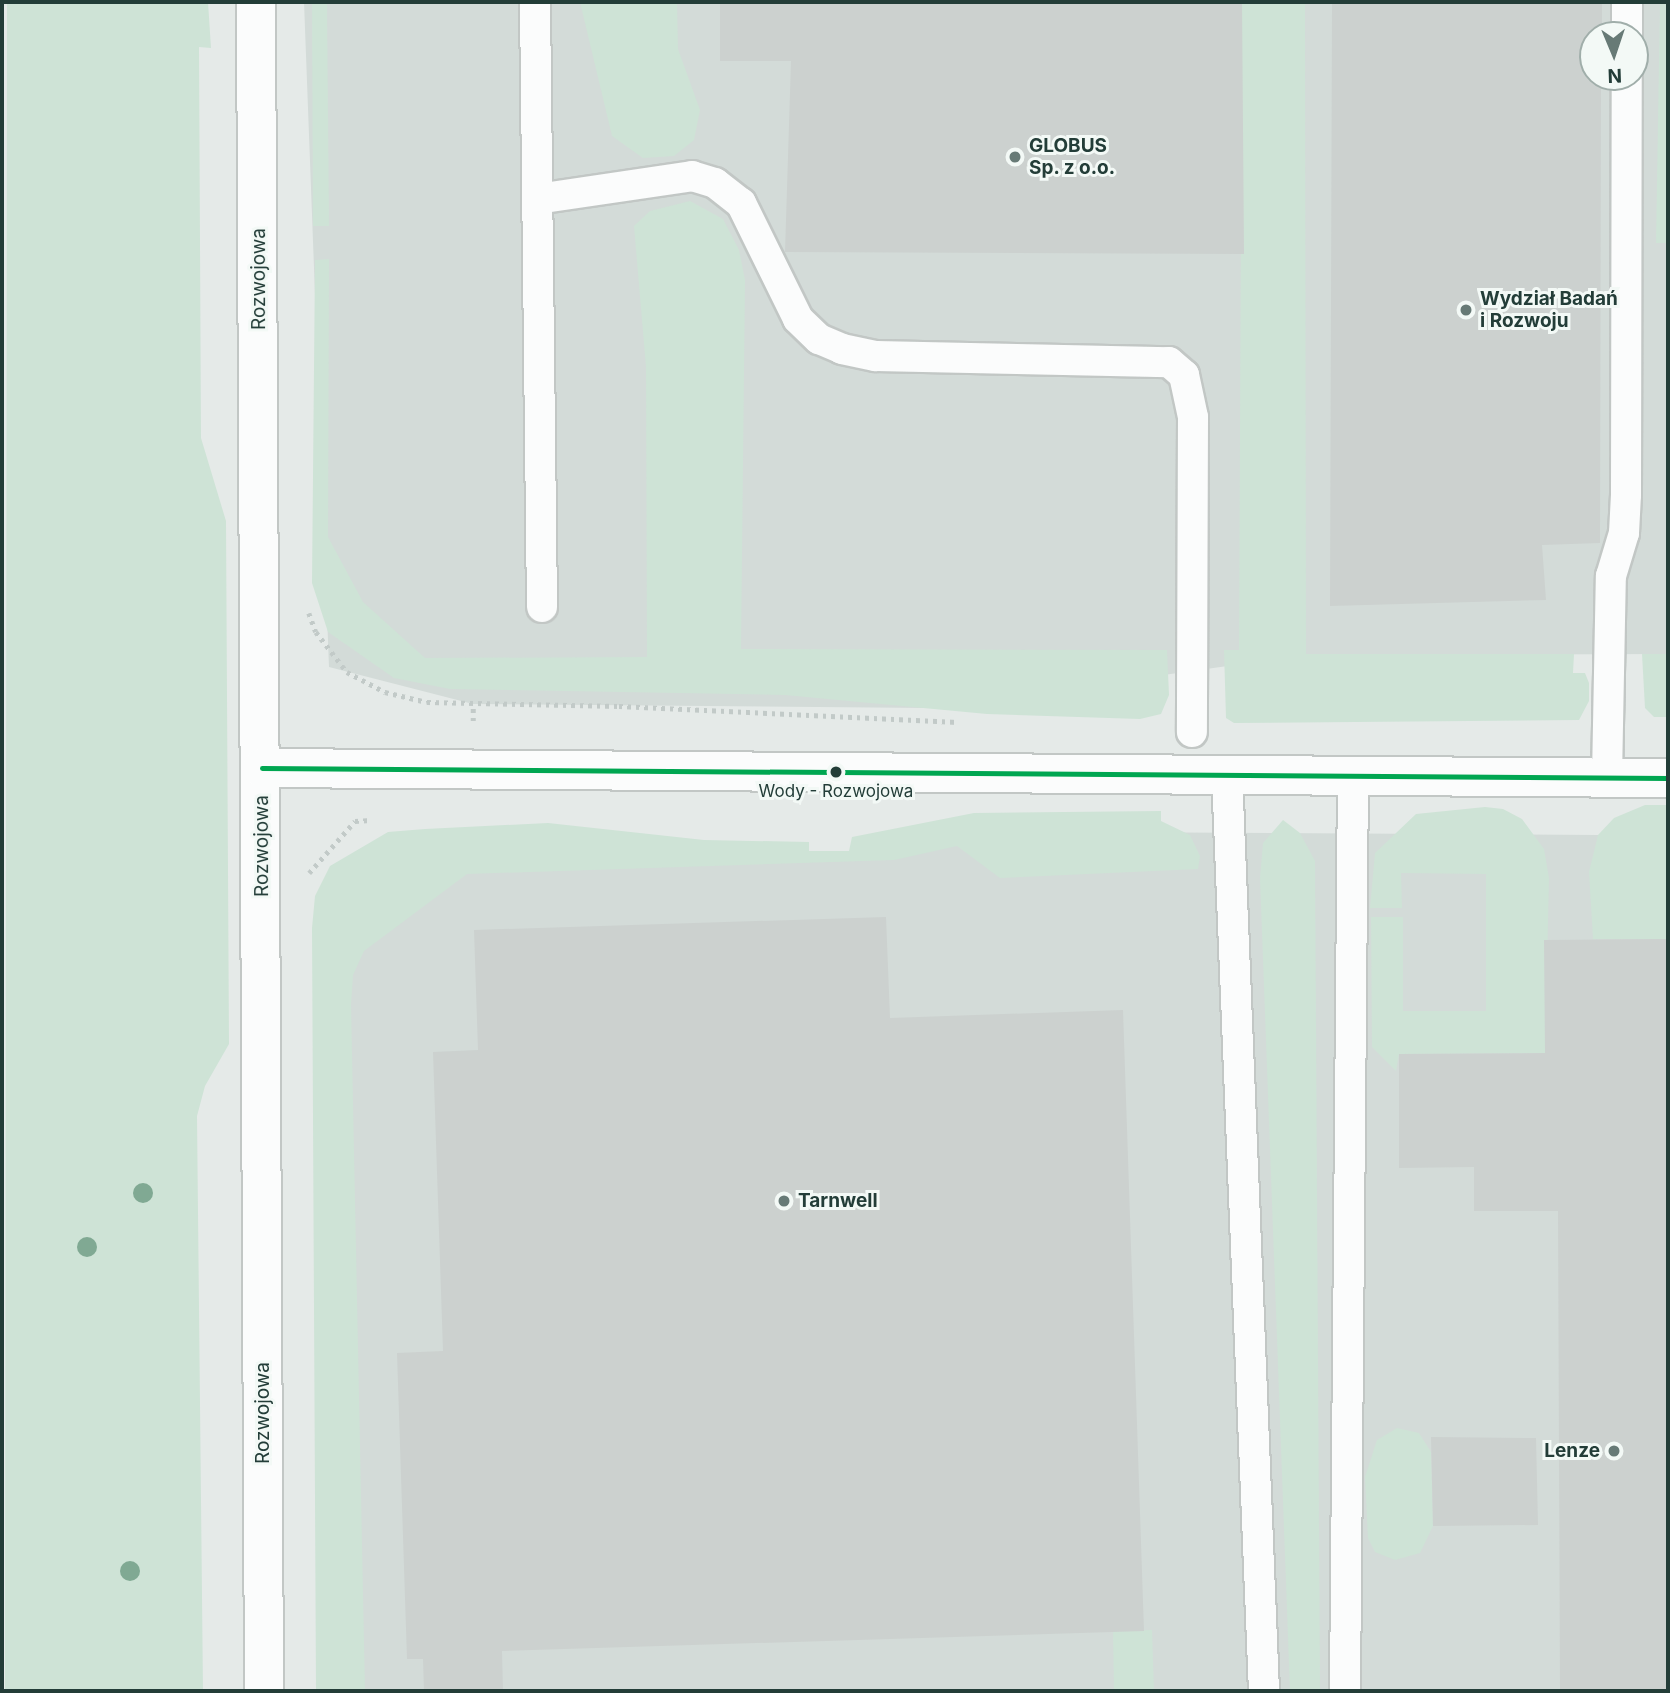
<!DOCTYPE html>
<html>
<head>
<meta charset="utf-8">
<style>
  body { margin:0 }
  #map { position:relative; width:1670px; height:1693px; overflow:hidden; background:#e5eae8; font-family:Inter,sans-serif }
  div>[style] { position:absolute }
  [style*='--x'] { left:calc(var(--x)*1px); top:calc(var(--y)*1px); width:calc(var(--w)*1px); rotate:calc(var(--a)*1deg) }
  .built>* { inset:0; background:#d3dbd8 }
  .green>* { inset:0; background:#cee3d6 }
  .building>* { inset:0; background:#ccd1cf }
  .path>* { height:4.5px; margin-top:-2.25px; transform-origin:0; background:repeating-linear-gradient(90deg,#c2cac8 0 3.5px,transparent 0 8.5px) }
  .roads { filter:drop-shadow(2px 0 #c2c7c5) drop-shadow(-2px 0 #c2c7c5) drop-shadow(0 2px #c2c7c5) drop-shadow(0 -2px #c2c7c5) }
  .service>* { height:30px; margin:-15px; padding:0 15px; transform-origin:15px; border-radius:15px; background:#fbfcfc }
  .tertiary>* { height:38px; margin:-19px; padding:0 19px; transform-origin:19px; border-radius:19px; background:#fbfcfc }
  .bus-1>* { height:5px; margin:-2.5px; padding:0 2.5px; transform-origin:2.5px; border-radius:2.5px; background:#00a651 }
  .trees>* { width:20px; height:20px; margin:-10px; border-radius:50%; background:#80a993 }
  .dots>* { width:19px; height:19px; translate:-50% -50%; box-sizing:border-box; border:4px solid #f3f9f6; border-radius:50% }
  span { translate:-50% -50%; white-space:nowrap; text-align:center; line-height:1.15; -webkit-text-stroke:6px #f3f9f6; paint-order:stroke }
  .bus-label { font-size:17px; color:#233d38 }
  .poi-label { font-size:19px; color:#233d38; font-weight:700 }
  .left { translate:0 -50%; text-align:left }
  .right { translate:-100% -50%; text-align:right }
  .street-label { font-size:19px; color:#233d38 }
  .frame { position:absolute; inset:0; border:4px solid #233d38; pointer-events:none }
  .north { position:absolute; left:1579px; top:21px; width:70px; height:70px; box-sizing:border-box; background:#f3f9f6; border:2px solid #a0aeaa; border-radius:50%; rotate:178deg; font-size:19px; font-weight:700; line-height:28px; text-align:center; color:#233d38 }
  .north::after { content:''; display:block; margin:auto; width:24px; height:32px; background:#677a76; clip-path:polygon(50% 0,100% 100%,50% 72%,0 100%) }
</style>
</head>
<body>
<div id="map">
  <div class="built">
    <i style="clip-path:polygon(evenodd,304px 2px,1668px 2px,1668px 654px,1306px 655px,928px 708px,473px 704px,329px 667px,304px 2px,1593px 35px,1635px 35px,1635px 77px,1593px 77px,1593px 35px)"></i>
    <i style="clip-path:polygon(1087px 832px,1598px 835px,1668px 832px,1668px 1691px,331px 1691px,348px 879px,859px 853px)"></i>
  </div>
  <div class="green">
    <i style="clip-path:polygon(7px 2px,208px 2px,211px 48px,199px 47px,201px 438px,226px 521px,229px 1044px,205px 1086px,197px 1116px,203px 1691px,5px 1691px)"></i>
    <i style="clip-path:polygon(312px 2px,327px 2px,329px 226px,313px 226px)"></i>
    <i style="clip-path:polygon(580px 2px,677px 2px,678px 49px,700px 110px,694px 140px,674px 156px,643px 158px,612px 136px)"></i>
    <i style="clip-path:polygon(1242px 2px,1305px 2px,1306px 654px,1574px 654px,1573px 673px,1585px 673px,1589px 683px,1589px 701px,1579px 720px,1234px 723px,1226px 718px,1224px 650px,1239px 650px)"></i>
    <i style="clip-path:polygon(1660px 2px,1668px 2px,1668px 243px,1656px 243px)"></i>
    <i style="clip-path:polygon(690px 201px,723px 219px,739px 250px,745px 280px,741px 649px,1167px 650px,1169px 695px,1161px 714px,1140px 719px,987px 714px,785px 695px,450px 689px,394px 678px,328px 632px,312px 583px,315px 260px,329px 259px,328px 537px,363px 602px,425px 658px,647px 657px,646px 367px,634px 226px,650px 211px)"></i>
    <i style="clip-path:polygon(1642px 654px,1668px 654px,1668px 717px,1654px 717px,1645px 708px)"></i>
    <i style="clip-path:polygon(1645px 805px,1668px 805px,1668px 939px,1593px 939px,1589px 872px,1598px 835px,1614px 818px)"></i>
    <i style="clip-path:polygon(1485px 807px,1503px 809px,1522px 819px,1544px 849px,1549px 878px,1545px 1053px,1399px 1054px,1396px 1071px,1372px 1047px,1371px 917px,1403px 917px,1403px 1011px,1486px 1011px,1486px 874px,1401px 873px,1402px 908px,1370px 908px,1375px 853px,1416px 814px)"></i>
    <i style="clip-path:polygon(1161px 811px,1161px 821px,1190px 835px,1200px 856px,1198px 869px,1000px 878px,957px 846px,894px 860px,467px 874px,364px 951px,353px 975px,351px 1004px,365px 1691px,316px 1691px,312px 928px,315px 896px,330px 866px,388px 832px,425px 829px,548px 823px,704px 840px,809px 842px,809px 851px,849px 851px,852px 837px,974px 813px)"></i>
    <i style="clip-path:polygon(1283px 820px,1300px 833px,1315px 861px,1320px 1691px,1290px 1691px,1260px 878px,1263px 843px)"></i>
    <i style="clip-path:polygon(1397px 1428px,1419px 1433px,1431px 1452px,1433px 1526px,1420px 1553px,1395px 1560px,1375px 1552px,1368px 1538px,1365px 1477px,1377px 1440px)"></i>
    <i style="clip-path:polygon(1152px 1630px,1154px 1691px,1114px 1691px,1113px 1631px)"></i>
  </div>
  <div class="building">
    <i style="clip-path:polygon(720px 2px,1242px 2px,1244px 254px,785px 252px,791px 61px,720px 61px)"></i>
    <i style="clip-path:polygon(1332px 2px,1602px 2px,1602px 35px,1593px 35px,1593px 77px,1601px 77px,1600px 543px,1542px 545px,1546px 600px,1330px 606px)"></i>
    <i style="clip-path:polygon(886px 917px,890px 1018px,1123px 1010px,1144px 1631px,502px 1651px,503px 1691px,424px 1691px,423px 1659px,407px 1659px,397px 1353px,443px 1351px,433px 1052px,478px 1050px,474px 930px)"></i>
    <i style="clip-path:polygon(1668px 939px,1668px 1691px,1560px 1691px,1558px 1211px,1474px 1211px,1474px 1167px,1399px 1168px,1399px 1054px,1545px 1053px,1544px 940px)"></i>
    <i style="clip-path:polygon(1431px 1437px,1536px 1438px,1538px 1525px,1433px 1526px)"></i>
  </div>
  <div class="path">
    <i style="--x:309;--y:613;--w:20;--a:70"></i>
    <i style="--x:316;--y:632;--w:51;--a:52.2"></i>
    <i style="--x:347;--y:672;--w:43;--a:27.8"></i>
    <i style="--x:385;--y:692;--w:43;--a:13.4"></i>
    <i style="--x:427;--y:702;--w:192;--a:1.2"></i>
    <i style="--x:619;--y:706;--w:339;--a:2.7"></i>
    <i style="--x:473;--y:721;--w:17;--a:-90"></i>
    <i style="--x:309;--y:873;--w:69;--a:-48.5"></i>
    <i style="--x:355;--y:821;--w:16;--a:-4"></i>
  </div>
  <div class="roads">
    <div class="service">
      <i style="--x:535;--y:2;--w:605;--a:89.34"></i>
      <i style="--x:1627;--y:35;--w:33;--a:-90"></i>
      <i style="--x:537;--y:199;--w:157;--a:-8.4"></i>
      <i style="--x:692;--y:176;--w:24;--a:17"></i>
      <i style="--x:715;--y:183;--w:33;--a:38"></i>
      <i style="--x:741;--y:203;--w:129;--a:63.8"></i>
      <i style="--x:798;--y:319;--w:29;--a:44"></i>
      <i style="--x:819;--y:339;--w:25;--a:23"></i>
      <i style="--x:842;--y:349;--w:35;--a:12"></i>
      <i style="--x:876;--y:356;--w:293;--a:1.2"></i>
      <i style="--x:1169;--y:362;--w:20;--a:41"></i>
      <i style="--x:1184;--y:375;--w:43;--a:77.9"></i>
      <i style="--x:1193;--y:417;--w:315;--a:90.2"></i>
      <i style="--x:1227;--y:774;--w:918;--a:87.69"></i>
      <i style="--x:1607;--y:777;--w:201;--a:-88.9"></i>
      <i style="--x:1611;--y:576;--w:45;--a:-73.2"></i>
      <i style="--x:1624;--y:533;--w:38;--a:-87"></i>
      <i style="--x:1626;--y:495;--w:418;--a:-89.9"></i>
      <i style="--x:1345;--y:1691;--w:916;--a:-89.5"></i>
    </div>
    <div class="tertiary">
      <i style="--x:256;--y:2;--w:1689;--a:89.73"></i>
      <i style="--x:262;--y:768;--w:1406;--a:0.41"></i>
    </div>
  </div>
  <div class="bus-1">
    <i style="--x:262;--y:768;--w:1406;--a:0.41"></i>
  </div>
  <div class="trees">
    <i style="left:143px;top:1193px"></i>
    <i style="left:87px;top:1247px"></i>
    <i style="left:130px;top:1571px"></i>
  </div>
  <div class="dots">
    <i style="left:1015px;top:157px;background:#677a76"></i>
    <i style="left:1466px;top:310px;background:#677a76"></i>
    <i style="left:836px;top:772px;background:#233d38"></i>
    <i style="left:784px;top:1201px;background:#677a76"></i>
    <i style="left:1614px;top:1451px;background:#677a76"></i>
  </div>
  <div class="bus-label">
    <span style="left:836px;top:792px">Wody - Rozwojowa</span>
  </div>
  <div class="poi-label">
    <span class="left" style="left:1029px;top:157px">GLOBUS<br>Sp. z o.o.</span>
    <span class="left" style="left:1480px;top:310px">Wydział Badań<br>i Rozwoju</span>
    <span class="left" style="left:798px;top:1201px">Tarnwell</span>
    <span class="right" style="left:1600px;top:1451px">Lenze</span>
  </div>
  <div class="street-label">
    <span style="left:259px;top:279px;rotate:-90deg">Rozwojowa</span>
    <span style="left:262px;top:846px;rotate:-90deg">Rozwojowa</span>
    <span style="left:263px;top:1413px;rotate:-90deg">Rozwojowa</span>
  </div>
  <div class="frame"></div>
  <div class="north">N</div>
</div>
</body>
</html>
